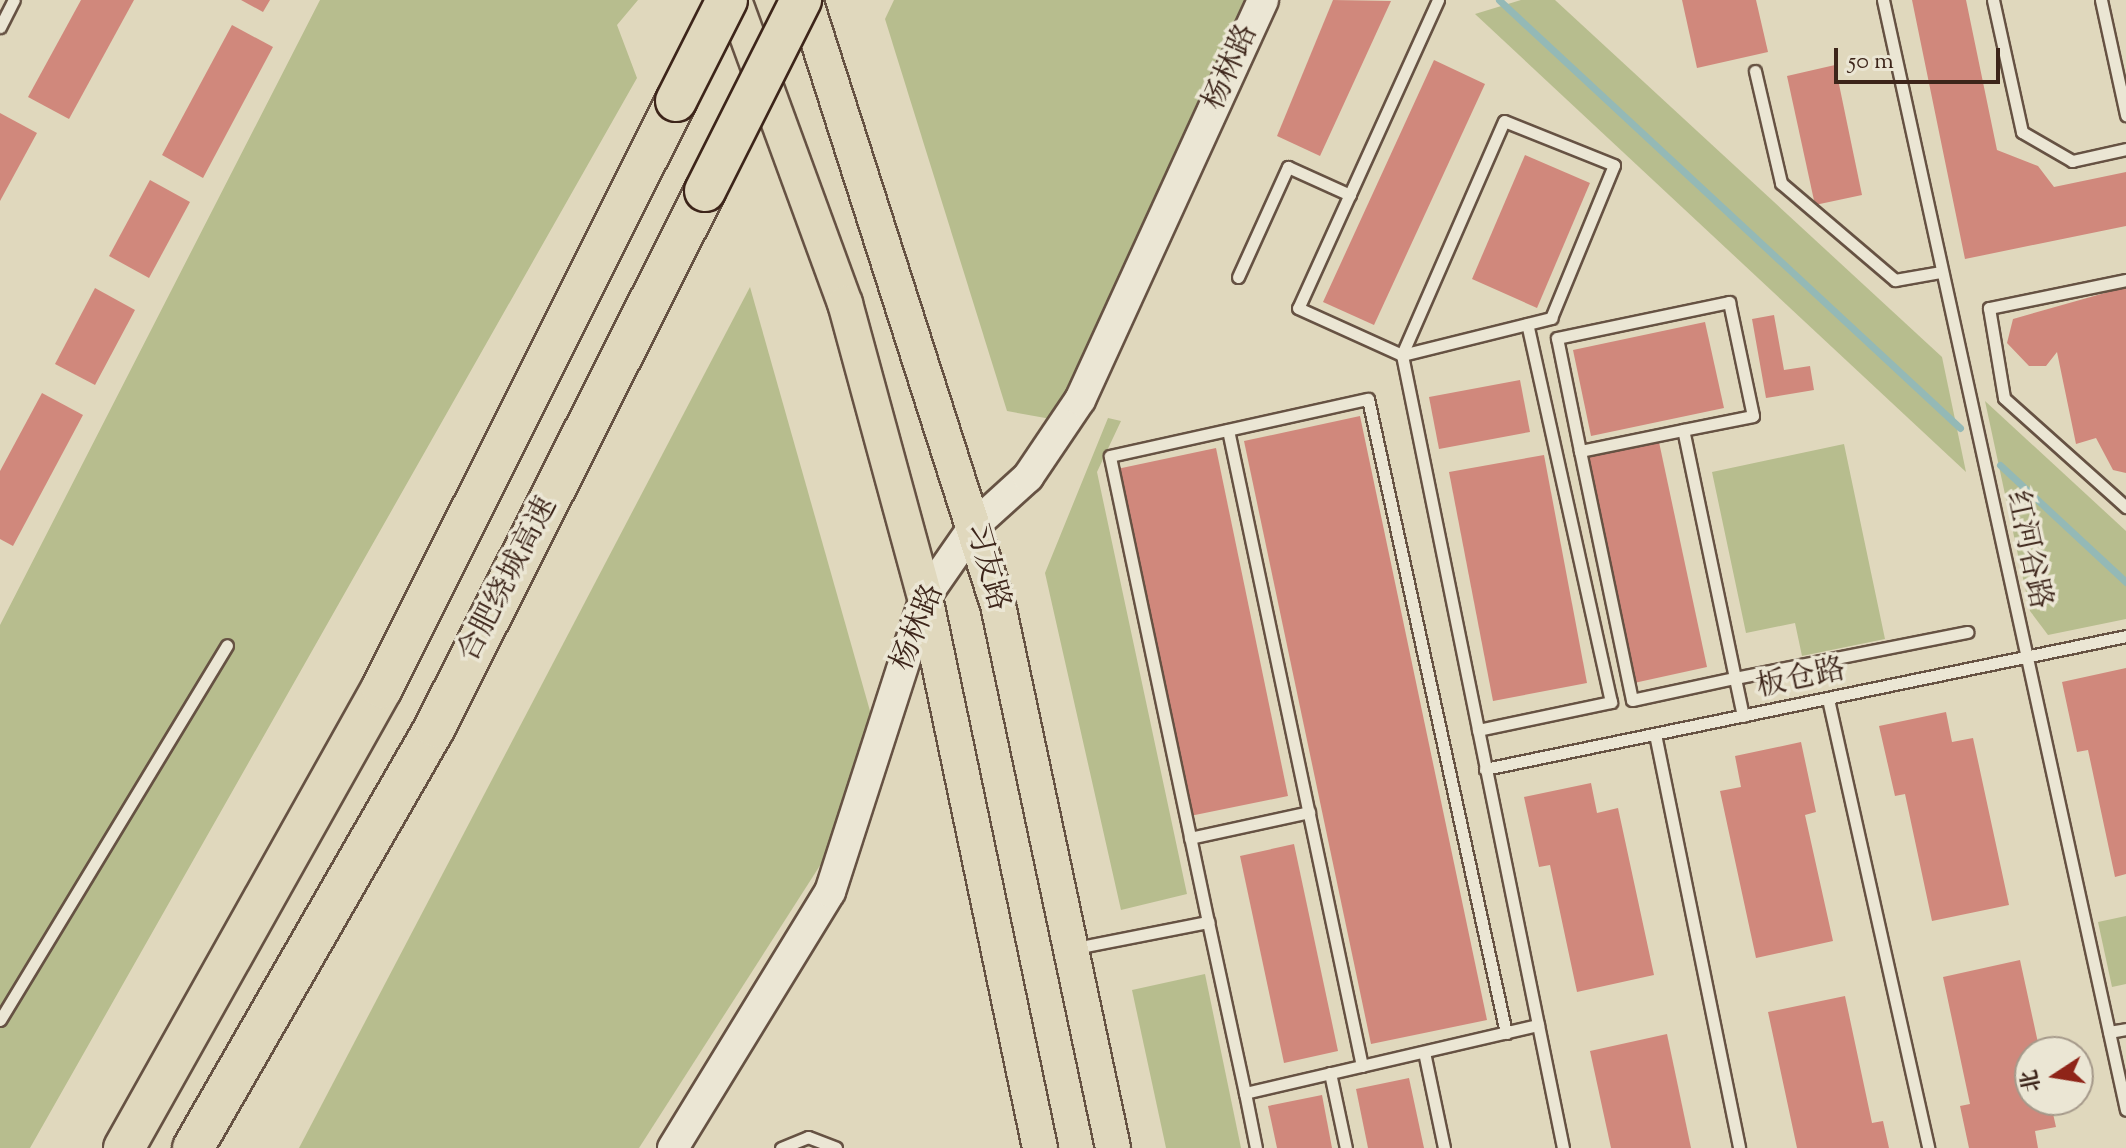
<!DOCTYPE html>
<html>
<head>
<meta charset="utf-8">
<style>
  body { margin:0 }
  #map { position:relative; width:2126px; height:1148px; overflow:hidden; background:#e0d8bd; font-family:"Sorts Mill Goudy","Noto Serif SC",serif }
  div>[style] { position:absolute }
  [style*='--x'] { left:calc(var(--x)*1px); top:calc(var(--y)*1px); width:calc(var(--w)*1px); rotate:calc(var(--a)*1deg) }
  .green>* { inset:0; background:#b7bd8e }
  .stream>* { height:7px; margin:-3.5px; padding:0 3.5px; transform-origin:3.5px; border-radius:3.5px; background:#94b9b6 }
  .building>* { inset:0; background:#d0887c }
  .roads { filter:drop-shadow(2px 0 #665243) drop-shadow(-2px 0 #665243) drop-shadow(0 2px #665243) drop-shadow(0 -2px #665243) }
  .lane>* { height:11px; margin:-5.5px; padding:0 5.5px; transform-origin:5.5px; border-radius:5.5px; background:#ebe6d4 }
  .secondary>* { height:30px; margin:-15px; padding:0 15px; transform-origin:15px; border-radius:15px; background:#ebe6d4 }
  .primary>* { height:34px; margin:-17px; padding:0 17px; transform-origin:17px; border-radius:17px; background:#e0d8bd }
  .highway>* { height:40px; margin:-20px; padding:0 20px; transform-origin:20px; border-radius:20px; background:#e0d8bd }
  .bridges { filter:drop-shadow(2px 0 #3d251a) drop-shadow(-2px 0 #3d251a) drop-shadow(0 2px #3d251a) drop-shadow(0 -2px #3d251a) }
  .highway-bridge>* { height:40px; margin:-20px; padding:0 20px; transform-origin:20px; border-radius:20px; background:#e0d8bd }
  span { translate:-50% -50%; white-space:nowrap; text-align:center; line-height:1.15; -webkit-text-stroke:7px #ebe6d4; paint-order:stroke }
  .street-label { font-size:30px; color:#3d251a }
  .north { position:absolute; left:2014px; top:1036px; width:80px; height:80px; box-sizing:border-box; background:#ebe6d4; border:2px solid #a5998a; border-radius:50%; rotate:258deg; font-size:22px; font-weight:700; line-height:32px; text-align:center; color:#3d251a }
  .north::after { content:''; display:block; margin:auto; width:28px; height:36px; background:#8f2418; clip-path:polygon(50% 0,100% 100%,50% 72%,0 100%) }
  .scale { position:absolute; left:1834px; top:48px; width:166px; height:36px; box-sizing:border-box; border:4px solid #3d251a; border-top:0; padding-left:10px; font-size:24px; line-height:28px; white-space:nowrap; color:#3d251a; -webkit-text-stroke:6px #ebe6d4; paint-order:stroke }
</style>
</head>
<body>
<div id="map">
  <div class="green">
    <i style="clip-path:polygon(320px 0,638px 0,617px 25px,637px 78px,30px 1148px,0 1148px,0 625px)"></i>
    <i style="clip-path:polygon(894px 0,1258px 0,1089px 361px,1051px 419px,1007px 411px,885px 19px)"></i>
    <i style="clip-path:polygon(1521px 0,1555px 0,1942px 357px,1966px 472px,1475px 14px)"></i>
    <i style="clip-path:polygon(750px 287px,885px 764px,639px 1148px,299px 1148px)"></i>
    <i style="clip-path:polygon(1985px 401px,2126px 531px,2126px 619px,2048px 635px,2030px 611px)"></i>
    <i style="clip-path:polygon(1108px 418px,1121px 421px,1097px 472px,1187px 894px,1121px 910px,1045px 573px)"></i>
    <i style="clip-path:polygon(1844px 444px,1885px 639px,1802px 656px,1795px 623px,1746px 633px,1712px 472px)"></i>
    <i style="clip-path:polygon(2126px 916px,2126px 984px,2112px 987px,2098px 922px)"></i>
    <i style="clip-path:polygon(1205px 974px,1241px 1148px,1166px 1148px,1132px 990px)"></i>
  </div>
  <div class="stream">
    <i style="--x:1499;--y:0;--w:629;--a:42.87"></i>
    <i style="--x:2000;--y:465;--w:172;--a:42.9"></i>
  </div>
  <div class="building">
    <i style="clip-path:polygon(81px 0,134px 0,69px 119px,28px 97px)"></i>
    <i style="clip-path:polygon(241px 0,270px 0,263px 12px)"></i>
    <i style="clip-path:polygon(1333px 0,1391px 1px,1320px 156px,1277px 136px)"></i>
    <i style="clip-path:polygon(1682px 0,1756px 0,1768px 52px,1697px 68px)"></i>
    <i style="clip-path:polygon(1912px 0,1966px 0,1997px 150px,2038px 166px,2054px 187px,2126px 172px,2126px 226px,1965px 259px)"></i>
    <i style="clip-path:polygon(232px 25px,273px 47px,203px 178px,162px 155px)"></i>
    <i style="clip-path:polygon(1434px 60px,1485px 84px,1374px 325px,1323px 302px)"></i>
    <i style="clip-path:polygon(1835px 65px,1862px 195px,1815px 205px,1787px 76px)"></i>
    <i style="clip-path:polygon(0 113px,37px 133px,0 201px)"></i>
    <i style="clip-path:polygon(1525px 155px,1590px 183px,1537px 308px,1472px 279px)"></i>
    <i style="clip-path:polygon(150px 180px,190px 202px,149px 278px,109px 256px)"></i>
    <i style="clip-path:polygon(2126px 287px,2126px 473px,2113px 470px,2096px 438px,2076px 444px,2057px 352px,2046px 366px,2029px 366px,2007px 343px,2013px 319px)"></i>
    <i style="clip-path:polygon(95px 288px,135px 310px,95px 385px,55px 364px)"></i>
    <i style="clip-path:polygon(1774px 315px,1784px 370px,1810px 366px,1814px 390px,1766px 398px,1752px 319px)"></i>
    <i style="clip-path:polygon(1705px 322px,1724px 408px,1591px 436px,1573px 350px)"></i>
    <i style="clip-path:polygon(1520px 380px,1530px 432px,1439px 449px,1429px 397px)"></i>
    <i style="clip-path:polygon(42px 393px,83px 415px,13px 546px,0 539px,0 471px)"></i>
    <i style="clip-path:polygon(1360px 416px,1487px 1020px,1371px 1044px,1244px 441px)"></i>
    <i style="clip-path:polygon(1659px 442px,1707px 667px,1634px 683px,1585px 458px)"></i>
    <i style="clip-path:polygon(1216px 448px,1288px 796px,1190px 816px,1117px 469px)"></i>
    <i style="clip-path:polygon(1544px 455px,1587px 683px,1493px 701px,1449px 472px)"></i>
    <i style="clip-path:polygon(2126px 668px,2126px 874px,2115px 877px,2088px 750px,2077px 752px,2062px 682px)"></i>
    <i style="clip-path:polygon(1946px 712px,1952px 742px,1973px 738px,2009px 905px,1932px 921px,1905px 794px,1895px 796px,1879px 726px)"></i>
    <i style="clip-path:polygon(1801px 742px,1816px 812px,1805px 815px,1833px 941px,1756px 958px,1720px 791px,1741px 787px,1735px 756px)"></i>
    <i style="clip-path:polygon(1591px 783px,1597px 813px,1618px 808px,1654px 975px,1577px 992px,1550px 865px,1539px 867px,1524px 797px)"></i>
    <i style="clip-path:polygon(1294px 844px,1338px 1051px,1284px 1063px,1240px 856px)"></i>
    <i style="clip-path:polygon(2020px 960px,2040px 1052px,2030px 1052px,2030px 1100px,2050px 1100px,2056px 1127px,2035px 1131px,2038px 1148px,1969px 1148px,1960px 1106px,1970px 1104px,1943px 977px)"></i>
    <i style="clip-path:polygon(1845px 996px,1872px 1123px,1883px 1121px,1889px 1148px,1797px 1148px,1768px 1012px)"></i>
    <i style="clip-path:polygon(1667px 1034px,1691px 1148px,1611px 1148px,1590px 1051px)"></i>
    <i style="clip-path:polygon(1409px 1078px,1424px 1148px,1368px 1148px,1356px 1089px)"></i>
    <i style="clip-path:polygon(1322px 1095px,1332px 1148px,1277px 1148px,1268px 1106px)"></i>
  </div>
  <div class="roads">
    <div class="lane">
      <i style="--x:1438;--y:0;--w:338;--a:114.4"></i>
      <i style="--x:1298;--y:308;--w:114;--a:24.3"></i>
      <i style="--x:1402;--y:355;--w:154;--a:-13.9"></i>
      <i style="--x:1551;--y:318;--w:165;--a:-67.6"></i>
      <i style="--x:1614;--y:165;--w:118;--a:-158.2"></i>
      <i style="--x:1504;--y:121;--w:255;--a:113.6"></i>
      <i style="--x:1402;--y:355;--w:809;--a:78.52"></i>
      <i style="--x:1883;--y:0;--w:1136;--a:77.65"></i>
      <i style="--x:1993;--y:0;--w:135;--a:77.6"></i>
      <i style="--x:2022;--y:132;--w:58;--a:30.1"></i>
      <i style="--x:2072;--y:161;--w:55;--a:-12.5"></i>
      <i style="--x:2101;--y:0;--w:118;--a:77.7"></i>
      <i style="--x:0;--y:27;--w:30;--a:-63"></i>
      <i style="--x:1755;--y:71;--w:115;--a:76.9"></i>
      <i style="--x:1781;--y:183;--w:150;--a:40.4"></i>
      <i style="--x:1895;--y:280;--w:47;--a:-9.9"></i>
      <i style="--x:1238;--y:277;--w:121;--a:-65.6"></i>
      <i style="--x:1288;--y:167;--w:68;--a:24.3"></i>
      <i style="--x:2126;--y:280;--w:140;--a:168.4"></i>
      <i style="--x:1989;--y:308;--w:91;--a:80.5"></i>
      <i style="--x:2004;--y:398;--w:164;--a:41.8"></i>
      <i style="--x:1228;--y:430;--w:650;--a:78.1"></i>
      <i style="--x:1580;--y:451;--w:115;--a:-101.5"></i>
      <i style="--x:1557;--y:338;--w:176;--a:-11.8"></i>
      <i style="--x:1729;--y:302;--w:116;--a:78.1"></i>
      <i style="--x:1753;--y:416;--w:71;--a:168.7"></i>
      <i style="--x:1828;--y:699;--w:460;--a:77.4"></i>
      <i style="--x:1743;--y:716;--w:39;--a:-102"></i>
      <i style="--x:1735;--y:678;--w:253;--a:-101.8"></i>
      <i style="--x:1683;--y:430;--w:105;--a:168.5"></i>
      <i style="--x:1580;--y:451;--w:254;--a:78.2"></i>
      <i style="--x:1632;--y:700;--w:105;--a:-12.1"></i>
      <i style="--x:1735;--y:678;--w:237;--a:-11.2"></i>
      <i style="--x:1478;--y:730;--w:136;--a:-11.9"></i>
      <i style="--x:1611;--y:702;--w:387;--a:-102.5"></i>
      <i style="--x:1655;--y:734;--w:422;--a:78.5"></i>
      <i style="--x:1485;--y:769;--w:655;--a:-11.72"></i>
      <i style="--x:1190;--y:838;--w:122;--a:-12.3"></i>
      <i style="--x:1208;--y:922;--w:476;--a:-101.9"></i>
      <i style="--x:1110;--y:456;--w:264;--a:-12.5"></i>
      <i style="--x:1368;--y:399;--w:649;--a:77.72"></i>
      <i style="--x:1075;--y:948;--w:136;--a:-11.1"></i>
      <i style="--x:1208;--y:922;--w:175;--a:77.8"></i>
      <i style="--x:0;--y:1020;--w:438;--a:-58.8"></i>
      <i style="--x:2109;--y:1032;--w:17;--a:-10"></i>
      <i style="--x:1424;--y:1052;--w:98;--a:78.2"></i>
      <i style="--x:1330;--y:1073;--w:77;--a:78"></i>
      <i style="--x:781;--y:1148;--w:29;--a:-22"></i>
      <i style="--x:808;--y:1137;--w:30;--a:21"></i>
      <i style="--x:1256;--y:1148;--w:56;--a:-101.3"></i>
      <i style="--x:1245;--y:1093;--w:301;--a:-13.1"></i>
    </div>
    <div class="secondary">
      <i style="--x:673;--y:1148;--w:300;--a:-58.5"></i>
      <i style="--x:830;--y:892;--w:310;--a:-72.1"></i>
      <i style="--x:925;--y:597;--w:88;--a:-55.2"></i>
      <i style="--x:975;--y:525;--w:72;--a:-42.2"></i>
      <i style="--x:1028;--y:477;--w:93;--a:-56"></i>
      <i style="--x:1080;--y:400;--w:440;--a:-65.4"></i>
    </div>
    <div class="primary">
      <i style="--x:734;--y:0;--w:323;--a:69.9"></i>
      <i style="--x:845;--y:303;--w:305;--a:74.8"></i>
      <i style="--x:925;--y:597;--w:563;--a:78.21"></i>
      <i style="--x:805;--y:0;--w:635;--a:72.31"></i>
      <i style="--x:998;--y:605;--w:555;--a:78.04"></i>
    </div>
    <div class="highway">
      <i style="--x:124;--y:1148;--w:527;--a:-60.71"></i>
      <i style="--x:382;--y:688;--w:657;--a:-63.4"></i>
      <i style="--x:193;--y:1148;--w:486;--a:-60.1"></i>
      <i style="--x:435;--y:727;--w:600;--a:-63.26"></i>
    </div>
  </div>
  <div class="bridges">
    <div class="highway-bridge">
      <i style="--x:676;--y:101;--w:113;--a:-63.2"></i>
      <i style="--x:705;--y:191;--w:214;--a:-63.3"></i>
    </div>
  </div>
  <div class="street-label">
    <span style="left:1232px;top:68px;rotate:-66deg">杨林路</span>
    <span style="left:2027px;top:550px;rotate:78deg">红河谷路</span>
    <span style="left:986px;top:567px;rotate:74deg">习友路</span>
    <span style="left:509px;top:580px;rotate:-63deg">合肥绕城高速</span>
    <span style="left:919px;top:628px;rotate:-68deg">杨林路</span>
    <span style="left:1801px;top:680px;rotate:-12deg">板仓路</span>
  </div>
  <div class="north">北</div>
  <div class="scale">50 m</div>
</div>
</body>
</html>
